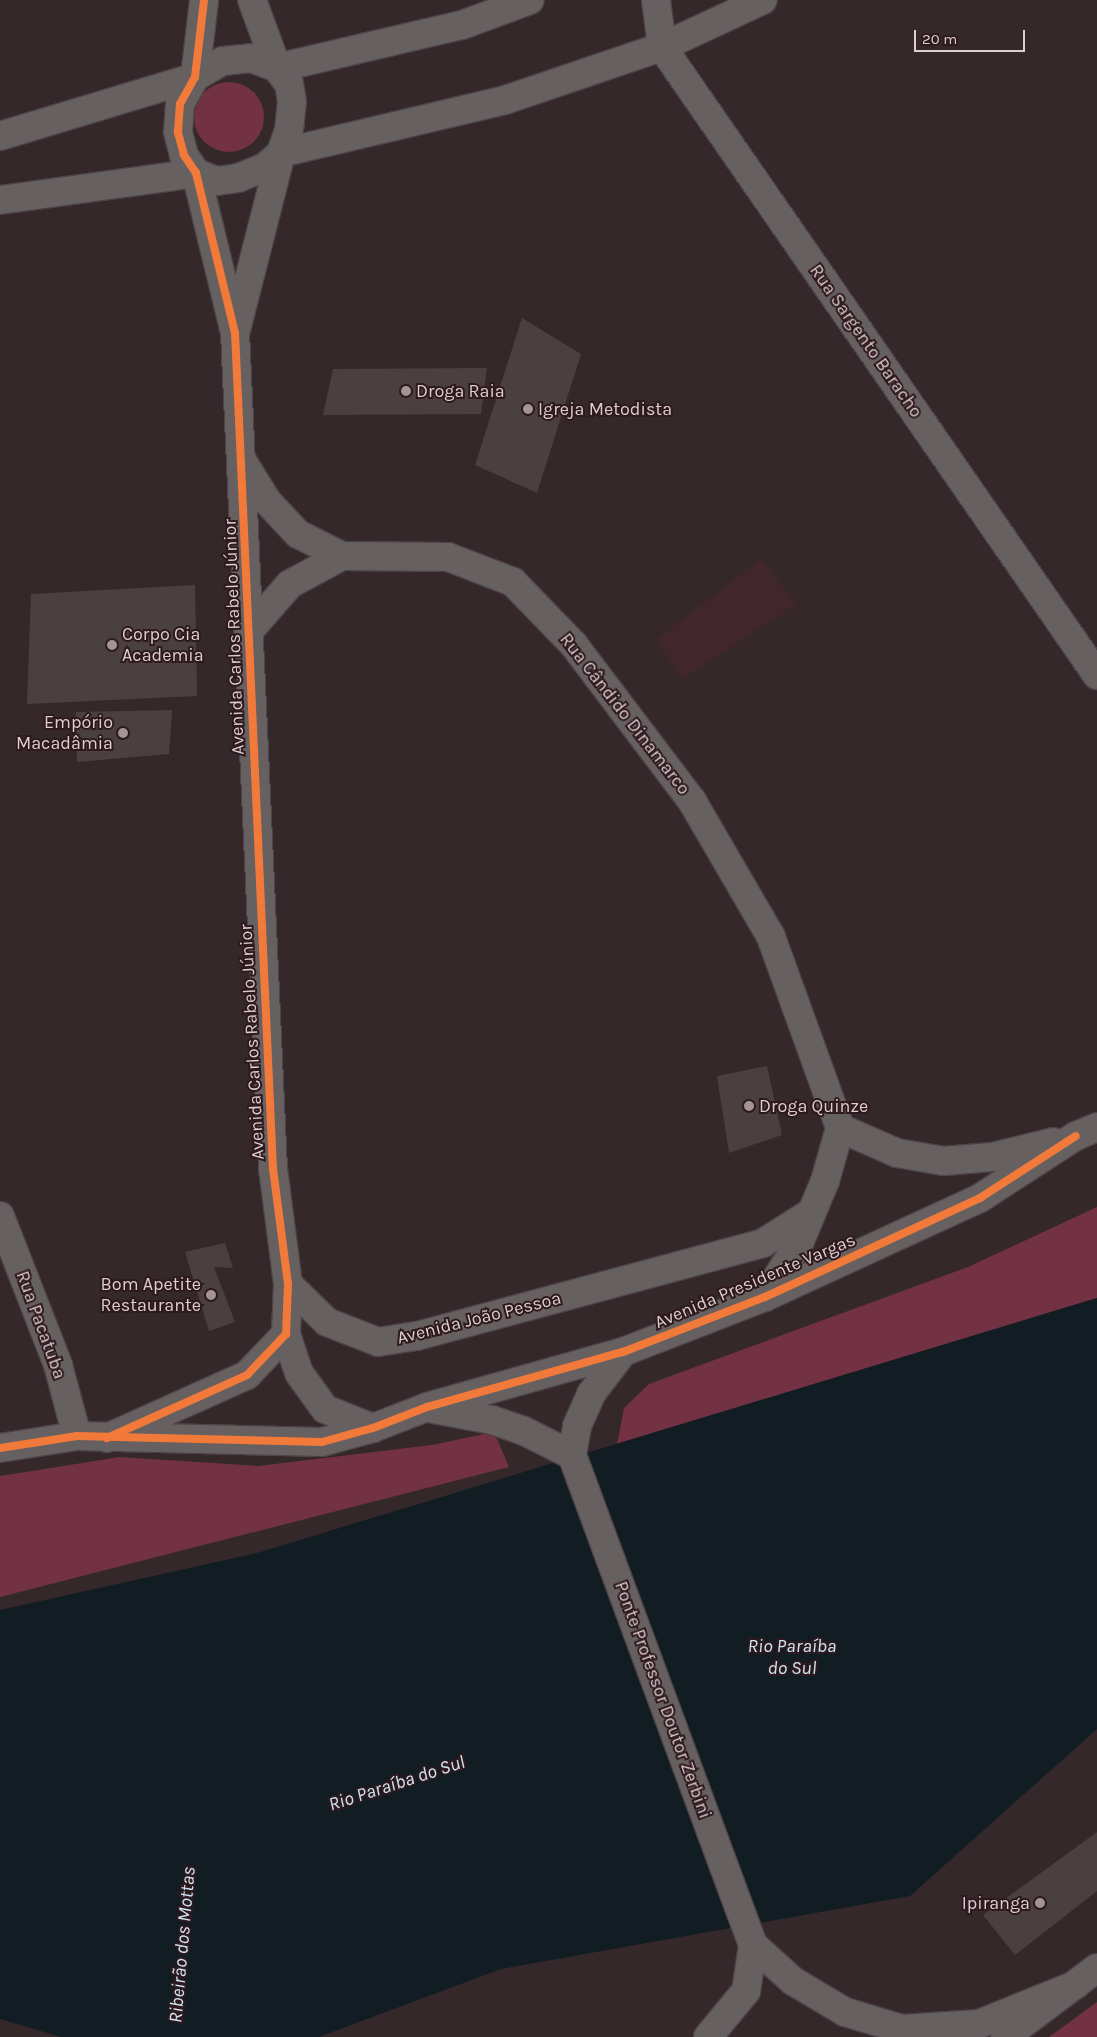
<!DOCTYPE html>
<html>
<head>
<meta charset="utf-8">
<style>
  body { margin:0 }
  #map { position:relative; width:1097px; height:2037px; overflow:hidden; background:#34282a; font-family:Karla,sans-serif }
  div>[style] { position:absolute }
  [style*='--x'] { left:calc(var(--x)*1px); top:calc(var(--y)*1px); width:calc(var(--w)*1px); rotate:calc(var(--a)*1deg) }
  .built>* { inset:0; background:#41262d }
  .green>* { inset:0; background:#733244 }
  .round { border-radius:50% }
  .water>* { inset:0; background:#111d23 }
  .building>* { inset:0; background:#4a4042 }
  .roads { filter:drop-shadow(1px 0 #4e4346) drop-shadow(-1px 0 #4e4346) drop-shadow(0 1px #4e4346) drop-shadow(0 -1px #4e4346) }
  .minor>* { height:28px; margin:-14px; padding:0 14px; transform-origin:14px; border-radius:14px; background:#676061 }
  .cycleway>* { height:8px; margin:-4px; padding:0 4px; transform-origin:4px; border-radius:4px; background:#f17a3a }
  .dots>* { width:14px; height:14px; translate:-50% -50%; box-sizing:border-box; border:2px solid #2e191e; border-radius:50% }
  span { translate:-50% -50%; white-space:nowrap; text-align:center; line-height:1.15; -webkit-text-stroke:4px #2e191e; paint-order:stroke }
  .street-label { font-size:18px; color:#ddced1 }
  .poi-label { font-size:18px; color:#ddced1 }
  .left { translate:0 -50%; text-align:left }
  .right { translate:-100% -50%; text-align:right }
  .water-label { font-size:19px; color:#cee6f2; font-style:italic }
  .scale { position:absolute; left:914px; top:30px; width:111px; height:22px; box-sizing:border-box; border:2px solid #ddced1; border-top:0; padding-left:6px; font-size:15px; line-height:18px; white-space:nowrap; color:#ddced1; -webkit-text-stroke:4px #2e191e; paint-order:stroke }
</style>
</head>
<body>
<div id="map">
  <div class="built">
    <i style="clip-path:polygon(761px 559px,797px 604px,682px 679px,656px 640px)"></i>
  </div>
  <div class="green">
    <i class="round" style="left:194px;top:82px;width:70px;height:70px"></i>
    <i style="clip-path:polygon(1097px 1207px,1097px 1298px,617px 1444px,624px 1408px,649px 1384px,968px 1267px)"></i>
    <i style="clip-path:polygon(494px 1432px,509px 1467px,0 1597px,0 1476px,120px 1457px,258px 1466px,432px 1445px)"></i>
    <i style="clip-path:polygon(1097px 2002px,1097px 2037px,1049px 2037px)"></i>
  </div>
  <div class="water">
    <i style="clip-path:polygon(1097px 1298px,1097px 1729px,910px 1896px,501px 1969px,319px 2037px,61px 2037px,0 2019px,0 1610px,257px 1553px)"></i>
  </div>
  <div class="building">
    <i style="clip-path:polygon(522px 318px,581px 354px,537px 493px,475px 465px)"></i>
    <i style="clip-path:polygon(487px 368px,481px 414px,323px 415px,333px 369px)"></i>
    <i style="clip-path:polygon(195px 585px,197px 696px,27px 704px,31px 594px)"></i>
    <i style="clip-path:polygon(172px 710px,169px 754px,77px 762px,76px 712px)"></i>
    <i style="clip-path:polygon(767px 1066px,782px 1135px,729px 1153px,717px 1076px)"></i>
    <i style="clip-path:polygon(225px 1243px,233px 1268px,214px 1267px,235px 1322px,209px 1331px,185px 1252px)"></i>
    <i style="clip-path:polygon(1097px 1832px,1097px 1891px,1015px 1955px,983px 1915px)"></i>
  </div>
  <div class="roads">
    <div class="minor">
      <i style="--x:656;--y:0;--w:47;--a:82.7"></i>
      <i style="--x:662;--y:47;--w:764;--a:55.29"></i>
      <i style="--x:0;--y:136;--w:204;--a:-16.8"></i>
      <i style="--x:195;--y:77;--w:32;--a:-30"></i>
      <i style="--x:223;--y:61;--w:28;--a:-6"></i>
      <i style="--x:251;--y:58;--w:28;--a:21"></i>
      <i style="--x:277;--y:68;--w:190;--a:-13.1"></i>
      <i style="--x:462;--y:25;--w:72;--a:-20.2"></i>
      <i style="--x:0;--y:200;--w:198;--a:-7.8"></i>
      <i style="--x:196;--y:173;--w:22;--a:21"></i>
      <i style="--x:217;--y:181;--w:21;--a:-8"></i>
      <i style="--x:238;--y:178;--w:29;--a:-22"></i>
      <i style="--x:265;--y:167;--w:21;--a:-41"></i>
      <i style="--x:281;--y:153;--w:230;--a:-13.3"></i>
      <i style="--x:505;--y:100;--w:166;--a:-18.7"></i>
      <i style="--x:662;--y:47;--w:111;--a:-25"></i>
      <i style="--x:236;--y:330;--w:183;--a:-75.7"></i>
      <i style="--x:281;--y:153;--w:24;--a:-71"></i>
      <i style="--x:289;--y:130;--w:28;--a:-84"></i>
      <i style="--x:292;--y:102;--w:18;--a:-99"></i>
      <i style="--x:289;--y:84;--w:20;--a:-127"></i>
      <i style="--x:277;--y:68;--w:72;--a:-110.2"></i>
      <i style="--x:243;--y:462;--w:46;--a:58.4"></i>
      <i style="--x:267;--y:501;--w:45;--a:46.8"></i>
      <i style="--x:298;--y:534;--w:49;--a:26.6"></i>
      <i style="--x:248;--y:632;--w:64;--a:-48.8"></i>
      <i style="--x:290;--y:584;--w:59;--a:-28.3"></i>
      <i style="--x:342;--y:556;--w:106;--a:0.5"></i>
      <i style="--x:448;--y:557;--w:70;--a:21"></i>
      <i style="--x:513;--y:582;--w:88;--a:45.9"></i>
      <i style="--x:574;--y:645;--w:196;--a:52.9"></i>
      <i style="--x:692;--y:801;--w:157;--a:59.8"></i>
      <i style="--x:771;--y:937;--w:203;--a:70.1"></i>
      <i style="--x:840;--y:1128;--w:62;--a:23.7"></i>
      <i style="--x:897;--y:1153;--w:48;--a:9.7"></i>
      <i style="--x:944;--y:1161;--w:48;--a:-4.8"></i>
      <i style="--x:992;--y:1157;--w:63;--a:-13.8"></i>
      <i style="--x:0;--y:1216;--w:160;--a:68.7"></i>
      <i style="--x:58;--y:1365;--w:73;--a:75"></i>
      <i style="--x:288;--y:1284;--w:54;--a:44.3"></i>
      <i style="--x:327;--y:1322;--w:55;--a:21.4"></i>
      <i style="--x:378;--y:1342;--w:39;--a:-9"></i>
      <i style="--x:417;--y:1336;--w:358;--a:-15"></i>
      <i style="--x:763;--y:1243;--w:58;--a:-32.3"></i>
      <i style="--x:765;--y:1297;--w:66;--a:-58"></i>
      <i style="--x:800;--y:1241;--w:65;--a:-67.4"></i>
      <i style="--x:825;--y:1181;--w:55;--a:-74.2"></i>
      <i style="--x:286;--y:1334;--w:41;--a:71.6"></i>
      <i style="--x:299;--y:1373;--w:44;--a:54.2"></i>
      <i style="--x:325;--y:1409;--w:52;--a:21.6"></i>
      <i style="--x:433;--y:1409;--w:60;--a:10.6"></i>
      <i style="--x:492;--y:1420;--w:34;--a:19"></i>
      <i style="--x:524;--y:1431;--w:54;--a:26.6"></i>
      <i style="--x:107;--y:1438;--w:154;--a:-24.2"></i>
      <i style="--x:247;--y:1375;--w:57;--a:-46.4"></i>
      <i style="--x:286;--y:1334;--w:50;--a:-87.7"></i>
      <i style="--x:288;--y:1284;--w:116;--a:-97.4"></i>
      <i style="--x:273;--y:1169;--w:837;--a:-92.6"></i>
      <i style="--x:235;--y:333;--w:165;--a:-103.7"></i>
      <i style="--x:196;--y:173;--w:22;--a:-124"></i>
      <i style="--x:184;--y:155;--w:24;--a:-105"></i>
      <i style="--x:178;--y:132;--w:28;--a:-86"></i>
      <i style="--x:180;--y:104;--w:31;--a:-61"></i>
      <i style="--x:195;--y:77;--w:78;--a:-83.3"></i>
      <i style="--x:0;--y:1448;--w:78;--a:-8.9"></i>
      <i style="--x:77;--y:1436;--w:245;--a:1.4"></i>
      <i style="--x:322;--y:1442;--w:53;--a:-15.4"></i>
      <i style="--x:373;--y:1428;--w:58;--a:-21.3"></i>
      <i style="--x:427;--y:1407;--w:204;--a:-15.7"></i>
      <i style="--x:623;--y:1352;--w:152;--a:-21.2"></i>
      <i style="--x:765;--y:1297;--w:237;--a:-24.7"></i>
      <i style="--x:980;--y:1198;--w:114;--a:-32.9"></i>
      <i style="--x:1076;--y:1136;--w:23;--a:-23"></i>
      <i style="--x:572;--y:1455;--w:522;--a:69.73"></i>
      <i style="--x:753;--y:1945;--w:54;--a:42"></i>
      <i style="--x:793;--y:1981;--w:61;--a:30.8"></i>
      <i style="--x:845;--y:2012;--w:59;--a:16.6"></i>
      <i style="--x:902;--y:2029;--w:77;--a:-3.7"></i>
      <i style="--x:979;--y:2024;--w:104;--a:-22.1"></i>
      <i style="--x:572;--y:1455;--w:29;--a:-80"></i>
      <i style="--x:577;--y:1426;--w:35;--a:-66"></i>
      <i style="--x:591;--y:1394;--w:53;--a:-52.7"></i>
      <i style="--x:708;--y:2037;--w:60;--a:-50.4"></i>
      <i style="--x:746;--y:1991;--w:47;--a:-81.3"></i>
      <i style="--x:1005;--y:2037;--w:115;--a:-36.9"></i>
    </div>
  </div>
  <div class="cycleway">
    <i style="--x:107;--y:1438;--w:154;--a:-24.2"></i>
    <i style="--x:247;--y:1375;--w:57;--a:-46.4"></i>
    <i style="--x:286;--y:1334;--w:50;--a:-87.7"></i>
    <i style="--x:288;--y:1284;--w:116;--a:-97.4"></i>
    <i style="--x:273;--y:1169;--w:837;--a:-92.6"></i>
    <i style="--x:235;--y:333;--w:165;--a:-103.7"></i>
    <i style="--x:196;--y:173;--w:22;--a:-124"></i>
    <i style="--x:184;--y:155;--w:24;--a:-105"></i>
    <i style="--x:178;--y:132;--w:28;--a:-86"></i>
    <i style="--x:180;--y:104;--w:31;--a:-61"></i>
    <i style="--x:195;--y:77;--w:78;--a:-83.3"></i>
    <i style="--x:0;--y:1448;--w:78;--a:-8.9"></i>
    <i style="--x:77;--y:1436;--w:245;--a:1.4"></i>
    <i style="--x:322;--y:1442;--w:53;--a:-15.4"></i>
    <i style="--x:373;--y:1428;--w:58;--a:-21.3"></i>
    <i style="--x:427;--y:1407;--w:204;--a:-15.7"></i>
    <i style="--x:623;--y:1352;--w:152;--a:-21.2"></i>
    <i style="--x:765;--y:1297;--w:237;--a:-24.7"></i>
    <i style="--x:980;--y:1198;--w:114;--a:-32.9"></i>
  </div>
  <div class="dots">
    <i style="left:406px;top:391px;background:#a29497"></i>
    <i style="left:528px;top:409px;background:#a29497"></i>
    <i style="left:112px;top:645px;background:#a29497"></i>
    <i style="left:123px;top:733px;background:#a29497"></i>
    <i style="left:749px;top:1106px;background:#a29497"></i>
    <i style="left:211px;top:1295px;background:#a29497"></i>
    <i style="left:1040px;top:1903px;background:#a29497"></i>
  </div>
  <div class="street-label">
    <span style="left:866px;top:341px;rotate:55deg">Rua Sargento Baracho</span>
    <span style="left:234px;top:637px;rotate:-92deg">Avenida Carlos Rabelo Júnior</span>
    <span style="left:625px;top:714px;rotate:52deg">Rua Cândido Dinamarco</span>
    <span style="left:252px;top:1042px;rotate:-93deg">Avenida Carlos Rabelo Júnior</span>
    <span style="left:755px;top:1281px;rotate:-23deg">Avenida Presidente Vargas</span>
    <span style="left:479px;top:1318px;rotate:-14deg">Avenida João Pessoa</span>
    <span style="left:41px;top:1325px;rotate:70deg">Rua Pacatuba</span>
    <span style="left:663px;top:1700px;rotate:70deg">Ponte Professor Doutor Zerbini</span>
  </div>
  <div class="poi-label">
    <span class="left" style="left:416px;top:391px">Droga Raia</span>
    <span class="left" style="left:538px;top:409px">Igreja Metodista</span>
    <span class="left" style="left:122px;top:645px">Corpo Cia<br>Academia</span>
    <span class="right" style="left:113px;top:733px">Empório<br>Macadâmia</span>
    <span class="left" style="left:759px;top:1106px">Droga Quinze</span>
    <span class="right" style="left:201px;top:1295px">Bom Apetite<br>Restaurante</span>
    <span class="right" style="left:1030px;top:1903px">Ipiranga</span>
  </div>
  <div class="water-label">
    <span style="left:792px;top:1658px">Rio Paraíba<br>do Sul</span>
    <span style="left:397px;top:1784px;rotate:-18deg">Rio Paraíba do Sul</span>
    <span style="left:183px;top:1945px;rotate:-85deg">Ribeirão dos Mottas</span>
  </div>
  <div class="scale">20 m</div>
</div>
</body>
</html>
